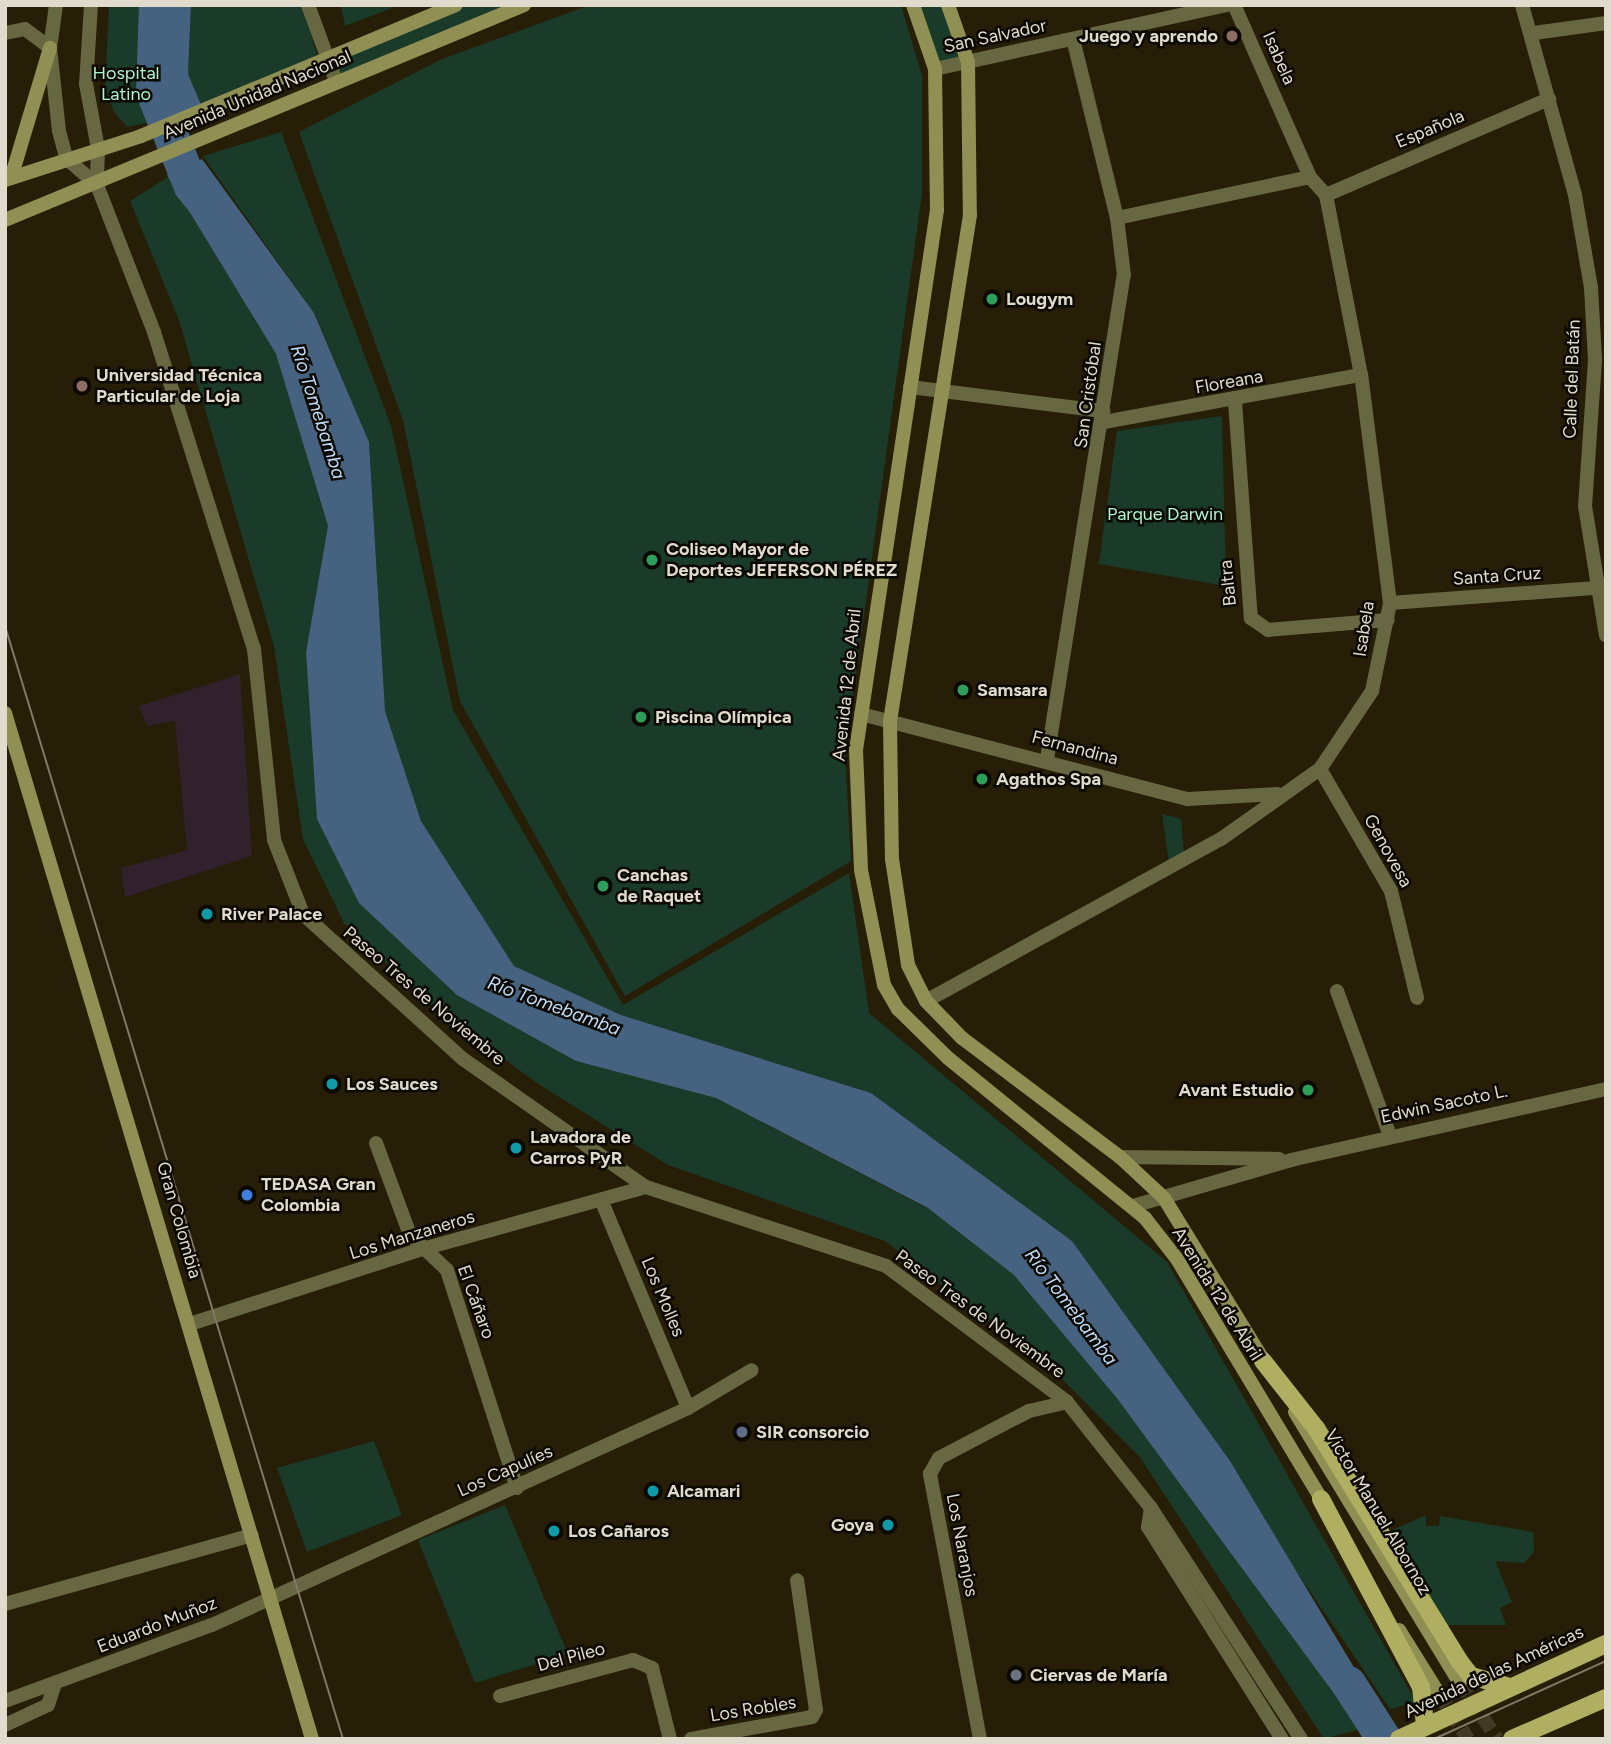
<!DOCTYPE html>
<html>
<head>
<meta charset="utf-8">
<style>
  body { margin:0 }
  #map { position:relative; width:1611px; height:1744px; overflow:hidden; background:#271e07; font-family:Figtree,sans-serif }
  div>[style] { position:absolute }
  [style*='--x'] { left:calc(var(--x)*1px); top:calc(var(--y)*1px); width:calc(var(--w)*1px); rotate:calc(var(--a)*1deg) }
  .commercial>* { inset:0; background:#30212c }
  .green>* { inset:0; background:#1a3b2a }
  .water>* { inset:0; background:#456380 }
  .river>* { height:35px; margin:-17.5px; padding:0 17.5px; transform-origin:17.5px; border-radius:17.5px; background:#456380 }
  .secondary-tunnel>* { height:14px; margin-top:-7px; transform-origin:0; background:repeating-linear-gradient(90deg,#433a25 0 14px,transparent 0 21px) }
  .minor>* { height:14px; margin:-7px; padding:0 7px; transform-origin:7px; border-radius:7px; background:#676742 }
  .tertiary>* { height:14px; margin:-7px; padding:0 7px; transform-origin:7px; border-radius:7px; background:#676742 }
  .secondary>* { height:14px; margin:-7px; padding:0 7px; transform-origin:7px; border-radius:7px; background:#908f54 }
  .primary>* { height:18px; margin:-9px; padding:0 9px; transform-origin:9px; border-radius:9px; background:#b0af61 }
  .tram>* { height:2px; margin:-1px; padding:0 1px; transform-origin:1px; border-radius:1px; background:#817967 }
  .dots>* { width:19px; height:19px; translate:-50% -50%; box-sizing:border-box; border:4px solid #0c0802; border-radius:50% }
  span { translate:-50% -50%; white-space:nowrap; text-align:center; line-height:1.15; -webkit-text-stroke:5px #0c0802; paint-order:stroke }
  .street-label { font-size:18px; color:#e1dbcd }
  .poi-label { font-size:18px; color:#e1dbcd; font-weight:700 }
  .right { translate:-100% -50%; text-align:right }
  .left { translate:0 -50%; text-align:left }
  .park-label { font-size:18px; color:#adf4cd }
  .water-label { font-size:19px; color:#bddbf9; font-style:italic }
  .frame { position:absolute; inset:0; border:7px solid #e1dbcd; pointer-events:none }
</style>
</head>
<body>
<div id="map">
  <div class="commercial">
    <i style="clip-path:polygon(240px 674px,252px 856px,125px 897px,121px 868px,187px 850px,175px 721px,147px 726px,139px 706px)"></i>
  </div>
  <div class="green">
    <i style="clip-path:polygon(109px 5px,142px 5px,146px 84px,156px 121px,127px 127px,114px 112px,105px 88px)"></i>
    <i style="clip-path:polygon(191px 5px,302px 5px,317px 55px,202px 107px,188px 74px)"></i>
    <i style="clip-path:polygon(341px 5px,400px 5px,345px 26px)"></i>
    <i style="clip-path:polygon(468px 5px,517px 5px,337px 75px,330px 58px)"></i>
    <i style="clip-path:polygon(590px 5px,901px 5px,922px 76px,922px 193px,845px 753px,851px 861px,625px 996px,460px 701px,403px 420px,299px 132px,442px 59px)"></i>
    <i style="clip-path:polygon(915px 5px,946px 5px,966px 61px,937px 67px)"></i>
    <i style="clip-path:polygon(281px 132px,391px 426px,453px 710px,623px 1005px,849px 873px,869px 1013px,1167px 1262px,1416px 1702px,1390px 1709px,1072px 1241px,871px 1093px,621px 1015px,514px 966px,421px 821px,385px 711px,369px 442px,316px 316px,203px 156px)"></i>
    <i style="clip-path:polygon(168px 177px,276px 354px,328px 526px,306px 652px,576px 1061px,716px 1098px,963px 1227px,1052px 1310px,1360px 1729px,1324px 1739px,1140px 1457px,1056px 1373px,885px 1241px,668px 1165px,540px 1085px,438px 1011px,344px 923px,303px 839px,274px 646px,179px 320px,130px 201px)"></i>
    <i style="clip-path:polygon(1222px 416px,1226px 586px,1099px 564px,1117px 431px)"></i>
    <i style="clip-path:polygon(1162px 814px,1181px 819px,1184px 853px,1169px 862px)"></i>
    <i style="clip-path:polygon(374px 1441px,402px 1515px,307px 1552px,277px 1468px)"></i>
    <i style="clip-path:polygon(505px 1505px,568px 1654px,475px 1683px,418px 1540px)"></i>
    <i style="clip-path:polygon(1426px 1515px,1426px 1526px,1439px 1526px,1440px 1516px,1533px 1532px,1534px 1552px,1524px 1563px,1495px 1561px,1512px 1602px,1500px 1608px,1506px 1625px,1441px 1625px,1388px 1532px)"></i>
  </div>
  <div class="water">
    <i style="clip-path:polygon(141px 5px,191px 5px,188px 74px,202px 107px,158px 128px,146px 84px)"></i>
    <i style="clip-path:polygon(202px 159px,314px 313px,369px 442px,385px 711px,421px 821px,514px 966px,621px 1015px,871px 1093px,1072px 1241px,1230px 1461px,1385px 1719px,1360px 1729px,1116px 1397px,1014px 1275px,928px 1208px,716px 1098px,576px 1061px,457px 995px,359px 903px,317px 819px,306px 652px,328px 526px,276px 354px,167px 175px)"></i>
  </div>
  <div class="river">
    <i style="--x:156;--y:5;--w:87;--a:92"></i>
    <i style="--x:153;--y:92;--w:101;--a:68"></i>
    <i style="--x:191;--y:186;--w:26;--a:51"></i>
    <i style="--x:1348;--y:1683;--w:67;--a:57.3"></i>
  </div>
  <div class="secondary-tunnel">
    <i style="--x:1460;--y:1683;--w:67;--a:56.5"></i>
    <i style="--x:1439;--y:1694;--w:54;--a:57.2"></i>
  </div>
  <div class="minor">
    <i style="--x:308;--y:5;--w:81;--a:69.8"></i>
    <i style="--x:1522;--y:5;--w:197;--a:74.4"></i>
    <i style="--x:1575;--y:195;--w:94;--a:80.2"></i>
    <i style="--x:1591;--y:288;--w:72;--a:86.8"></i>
    <i style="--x:1595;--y:360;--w:146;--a:93.9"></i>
    <i style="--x:1585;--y:506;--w:131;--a:80.8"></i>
    <i style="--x:5;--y:33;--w:20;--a:-11"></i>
    <i style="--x:25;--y:29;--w:31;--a:37"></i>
    <i style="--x:1534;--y:33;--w:73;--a:-7.9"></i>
    <i style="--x:935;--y:69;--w:299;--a:-12.4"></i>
    <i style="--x:97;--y:185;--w:158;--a:68.8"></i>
    <i style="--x:154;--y:332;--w:332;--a:72.5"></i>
    <i style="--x:254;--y:649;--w:192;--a:84"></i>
    <i style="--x:274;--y:840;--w:79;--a:68.6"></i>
    <i style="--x:303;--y:914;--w:216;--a:42.2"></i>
    <i style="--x:463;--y:1059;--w:223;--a:35"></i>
    <i style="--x:646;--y:1187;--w:253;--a:18.2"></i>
    <i style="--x:886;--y:1266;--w:226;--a:36.9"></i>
    <i style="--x:1067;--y:1402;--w:135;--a:51.6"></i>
    <i style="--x:1151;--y:1508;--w:275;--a:57"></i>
    <i style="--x:1326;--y:195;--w:243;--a:-23.3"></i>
    <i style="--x:1117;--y:218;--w:197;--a:-12"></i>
    <i style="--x:910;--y:387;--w:195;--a:7.1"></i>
    <i style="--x:1235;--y:402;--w:217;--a:85.8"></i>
    <i style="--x:1251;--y:618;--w:21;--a:35"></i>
    <i style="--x:1268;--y:630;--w:120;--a:-4.8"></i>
    <i style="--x:1104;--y:422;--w:261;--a:-10.4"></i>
    <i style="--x:1390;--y:603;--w:217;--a:-4.2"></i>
    <i style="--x:861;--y:714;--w:338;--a:14.6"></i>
    <i style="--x:1188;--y:799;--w:90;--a:-3.2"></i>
    <i style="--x:1047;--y:759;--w:490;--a:-81"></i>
    <i style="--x:1124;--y:275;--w:57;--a:-97"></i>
    <i style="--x:1117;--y:218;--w:184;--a:-103.8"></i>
    <i style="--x:1320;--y:769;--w:141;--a:59.8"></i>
    <i style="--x:1391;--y:891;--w:110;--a:76.3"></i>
    <i style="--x:1337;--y:991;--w:154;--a:69.9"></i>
    <i style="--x:926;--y:1001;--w:337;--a:-28.8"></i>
    <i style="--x:1221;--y:839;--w:121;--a:-35.3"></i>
    <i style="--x:1320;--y:769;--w:94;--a:-56.3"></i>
    <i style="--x:1372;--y:691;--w:90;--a:-78.4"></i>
    <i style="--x:1390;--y:603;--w:230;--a:-97.2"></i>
    <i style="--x:1361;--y:375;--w:183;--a:-101"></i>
    <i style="--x:1326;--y:195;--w:24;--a:-132"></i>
    <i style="--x:1310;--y:177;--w:188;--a:-113.8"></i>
    <i style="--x:376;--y:1143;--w:98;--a:69.7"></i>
    <i style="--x:410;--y:1235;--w:51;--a:43.4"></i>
    <i style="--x:447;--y:1270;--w:229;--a:72.2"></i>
    <i style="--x:602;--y:1202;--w:223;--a:67.3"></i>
    <i style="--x:190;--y:1324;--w:248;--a:-17.9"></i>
    <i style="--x:426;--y:1248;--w:228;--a:-15.5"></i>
    <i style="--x:1151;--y:1508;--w:19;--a:99"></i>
    <i style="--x:1148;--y:1527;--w:251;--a:57.7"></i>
    <i style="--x:5;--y:1604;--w:256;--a:-15.6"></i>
    <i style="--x:500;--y:1696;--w:138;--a:-15.1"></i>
    <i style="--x:633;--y:1660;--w:21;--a:23"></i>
    <i style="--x:652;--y:1668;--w:73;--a:75.8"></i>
    <i style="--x:5;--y:1701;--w:221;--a:-20.2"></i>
    <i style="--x:212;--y:1625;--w:523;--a:-24.51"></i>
    <i style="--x:688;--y:1408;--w:74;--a:-30.7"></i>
    <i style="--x:5;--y:1725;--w:47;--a:-24.9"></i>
    <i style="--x:48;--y:1705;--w:22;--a:-72"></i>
    <i style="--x:691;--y:1739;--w:123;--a:-10.3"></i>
    <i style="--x:812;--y:1717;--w:8;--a:-60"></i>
    <i style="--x:816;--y:1710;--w:131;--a:-98.3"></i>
    <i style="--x:980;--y:1739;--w:270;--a:-100.7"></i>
    <i style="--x:930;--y:1474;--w:18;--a:-61"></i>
    <i style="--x:939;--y:1458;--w:102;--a:-27.6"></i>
    <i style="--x:1029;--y:1411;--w:39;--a:-13"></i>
  </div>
  <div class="tertiary">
    <i style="--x:56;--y:5;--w:43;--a:97.9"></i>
    <i style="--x:50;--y:48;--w:83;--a:83.8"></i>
    <i style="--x:59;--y:131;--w:28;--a:75"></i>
    <i style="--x:66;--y:158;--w:41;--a:41.1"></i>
    <i style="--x:91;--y:5;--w:79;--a:93.6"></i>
    <i style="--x:86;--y:84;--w:66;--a:79.5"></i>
    <i style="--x:98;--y:149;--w:36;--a:92"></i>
    <i style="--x:1120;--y:1157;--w:159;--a:0.7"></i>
    <i style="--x:1133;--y:1206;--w:165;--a:-16.2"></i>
    <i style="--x:1291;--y:1160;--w:323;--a:-12.7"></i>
  </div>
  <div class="secondary">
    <i style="--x:913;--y:5;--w:68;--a:71"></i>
    <i style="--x:935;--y:69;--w:141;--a:89.2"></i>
    <i style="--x:937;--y:210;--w:546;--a:98.53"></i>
    <i style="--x:856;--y:750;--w:120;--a:87.6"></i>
    <i style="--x:861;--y:870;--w:117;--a:78.7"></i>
    <i style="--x:884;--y:985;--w:28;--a:60"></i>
    <i style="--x:898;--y:1009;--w:70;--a:44.4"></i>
    <i style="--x:948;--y:1058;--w:254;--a:39.1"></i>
    <i style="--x:1145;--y:1218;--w:52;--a:52"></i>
    <i style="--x:1177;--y:1259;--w:289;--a:59"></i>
    <i style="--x:948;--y:5;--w:60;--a:70.7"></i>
    <i style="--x:968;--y:62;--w:153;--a:89.3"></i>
    <i style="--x:970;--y:215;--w:512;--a:98.98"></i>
    <i style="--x:890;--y:721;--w:138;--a:89.2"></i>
    <i style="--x:892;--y:859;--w:107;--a:81.4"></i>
    <i style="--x:908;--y:965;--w:40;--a:63.4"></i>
    <i style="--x:926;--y:1001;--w:52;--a:45.8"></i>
    <i style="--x:962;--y:1038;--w:198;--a:37"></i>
    <i style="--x:1120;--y:1157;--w:60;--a:43"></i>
    <i style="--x:1164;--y:1198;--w:199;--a:58.5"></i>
    <i style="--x:11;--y:178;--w:136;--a:-73.3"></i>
    <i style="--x:5;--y:180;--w:143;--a:-17.9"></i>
    <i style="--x:141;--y:136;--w:341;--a:-22.6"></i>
    <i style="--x:5;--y:220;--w:562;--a:-22.5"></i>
    <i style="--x:5;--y:713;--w:1071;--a:73.34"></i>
    <i style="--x:1295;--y:1412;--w:317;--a:58.7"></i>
    <i style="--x:1399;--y:1630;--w:75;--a:58"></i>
  </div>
  <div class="primary">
    <i style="--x:1263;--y:1361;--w:85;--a:51.7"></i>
    <i style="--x:1316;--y:1428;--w:275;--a:58.4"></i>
    <i style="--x:1460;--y:1662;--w:18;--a:52"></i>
    <i style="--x:1471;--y:1676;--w:41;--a:15.8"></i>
    <i style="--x:1321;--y:1499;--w:213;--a:62"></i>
    <i style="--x:1421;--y:1687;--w:39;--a:84"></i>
    <i style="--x:1399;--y:1739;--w:228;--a:-24.7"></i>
    <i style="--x:1512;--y:1739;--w:103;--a:-23.6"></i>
  </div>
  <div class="tram">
    <i style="--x:5;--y:626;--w:1163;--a:73.11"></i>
    <i style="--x:1434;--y:1739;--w:189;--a:-24.4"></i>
  </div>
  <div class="dots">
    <i style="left:1232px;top:36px;background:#8d6e63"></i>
    <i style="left:992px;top:299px;background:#2e9e5b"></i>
    <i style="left:82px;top:386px;background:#8d6e63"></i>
    <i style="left:652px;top:560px;background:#2e9e5b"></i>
    <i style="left:963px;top:690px;background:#2e9e5b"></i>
    <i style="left:641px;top:717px;background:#2e9e5b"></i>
    <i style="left:982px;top:779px;background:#2e9e5b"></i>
    <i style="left:603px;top:886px;background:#2e9e5b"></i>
    <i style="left:207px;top:914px;background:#0f9aa8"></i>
    <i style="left:332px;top:1084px;background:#0f9aa8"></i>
    <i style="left:1308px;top:1090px;background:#2e9e5b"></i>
    <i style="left:516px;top:1148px;background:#0f9aa8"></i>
    <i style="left:247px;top:1195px;background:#3f7fe0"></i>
    <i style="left:742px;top:1432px;background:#5c6f8a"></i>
    <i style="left:653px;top:1491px;background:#0f9aa8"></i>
    <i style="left:888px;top:1525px;background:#0f9aa8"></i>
    <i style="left:554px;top:1531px;background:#0f9aa8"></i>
    <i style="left:1016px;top:1675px;background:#6b7280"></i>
  </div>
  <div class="street-label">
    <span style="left:995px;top:36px;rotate:-12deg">San Salvador</span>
    <span style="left:1279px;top:58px;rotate:66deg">Isabela</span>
    <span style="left:257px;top:95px;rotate:-23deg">Avenida Unidad Nacional</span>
    <span style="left:1430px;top:129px;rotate:-23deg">Española</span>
    <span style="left:1572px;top:379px;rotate:-88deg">Calle del Batán</span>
    <span style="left:1229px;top:382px;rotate:-10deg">Floreana</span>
    <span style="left:1088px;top:395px;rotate:-82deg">San Cristóbal</span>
    <span style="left:1497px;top:576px;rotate:-4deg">Santa Cruz</span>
    <span style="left:1228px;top:583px;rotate:-96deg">Baltra</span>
    <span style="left:1364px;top:629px;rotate:-81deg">Isabela</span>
    <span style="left:847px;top:685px;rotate:-84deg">Avenida 12 de Abril</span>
    <span style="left:1075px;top:748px;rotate:15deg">Fernandina</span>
    <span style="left:1388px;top:851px;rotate:61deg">Genovesa</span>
    <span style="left:424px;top:996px;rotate:40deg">Paseo Tres de Noviembre</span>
    <span style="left:1444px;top:1104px;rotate:-12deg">Edwin Sacoto L.</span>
    <span style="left:179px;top:1220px;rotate:74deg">Gran Colombia</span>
    <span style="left:412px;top:1235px;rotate:-17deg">Los Manzaneros</span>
    <span style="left:1217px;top:1294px;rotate:58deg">Avenida 12 de Abril</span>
    <span style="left:663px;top:1297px;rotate:67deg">Los Molles</span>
    <span style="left:476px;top:1302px;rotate:70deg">El Cáñaro</span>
    <span style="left:980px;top:1314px;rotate:36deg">Paseo Tres de Noviembre</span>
    <span style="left:505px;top:1471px;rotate:-24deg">Los Capulíes</span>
    <span style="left:1378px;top:1512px;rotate:59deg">Victor Manuel Albornoz</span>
    <span style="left:962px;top:1545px;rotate:79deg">Los Naranjos</span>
    <span style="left:157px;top:1625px;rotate:-21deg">Eduardo Muñoz</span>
    <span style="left:571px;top:1657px;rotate:-15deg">Del Pileo</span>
    <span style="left:1494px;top:1672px;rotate:-25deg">Avenida de las Américas</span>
    <span style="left:753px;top:1709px;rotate:-9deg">Los Robles</span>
  </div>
  <div class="poi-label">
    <span class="right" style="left:1218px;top:36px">Juego y aprendo</span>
    <span class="left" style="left:1006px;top:299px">Lougym</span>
    <span class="left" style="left:96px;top:386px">Universidad Técnica<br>Particular de Loja</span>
    <span class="left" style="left:666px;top:560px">Coliseo Mayor de<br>Deportes JEFERSON PÉREZ</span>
    <span class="left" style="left:977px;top:690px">Samsara</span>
    <span class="left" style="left:655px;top:717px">Piscina Olímpica</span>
    <span class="left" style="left:996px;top:779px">Agathos Spa</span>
    <span class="left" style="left:617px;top:886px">Canchas<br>de Raquet</span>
    <span class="left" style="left:221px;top:914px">River Palace</span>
    <span class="left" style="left:346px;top:1084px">Los Sauces</span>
    <span class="right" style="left:1294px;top:1090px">Avant Estudio</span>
    <span class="left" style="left:530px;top:1148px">Lavadora de<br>Carros PyR</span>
    <span class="left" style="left:261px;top:1195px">TEDASA Gran<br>Colombia</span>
    <span class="left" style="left:756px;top:1432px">SIR consorcio</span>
    <span class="left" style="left:667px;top:1491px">Alcamari</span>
    <span class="right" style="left:874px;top:1525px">Goya</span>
    <span class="left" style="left:568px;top:1531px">Los Cañaros</span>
    <span class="left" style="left:1030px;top:1675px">Ciervas de María</span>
  </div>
  <div class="park-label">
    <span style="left:126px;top:84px">Hospital<br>Latino</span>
    <span style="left:1165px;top:514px">Parque Darwin</span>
  </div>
  <div class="water-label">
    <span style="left:318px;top:412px;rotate:72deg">Río Tomebamba</span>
    <span style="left:554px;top:1006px;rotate:20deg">Río Tomebamba</span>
    <span style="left:1071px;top:1307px;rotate:53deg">Río Tomebamba</span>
  </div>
  <div class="frame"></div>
</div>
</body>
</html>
